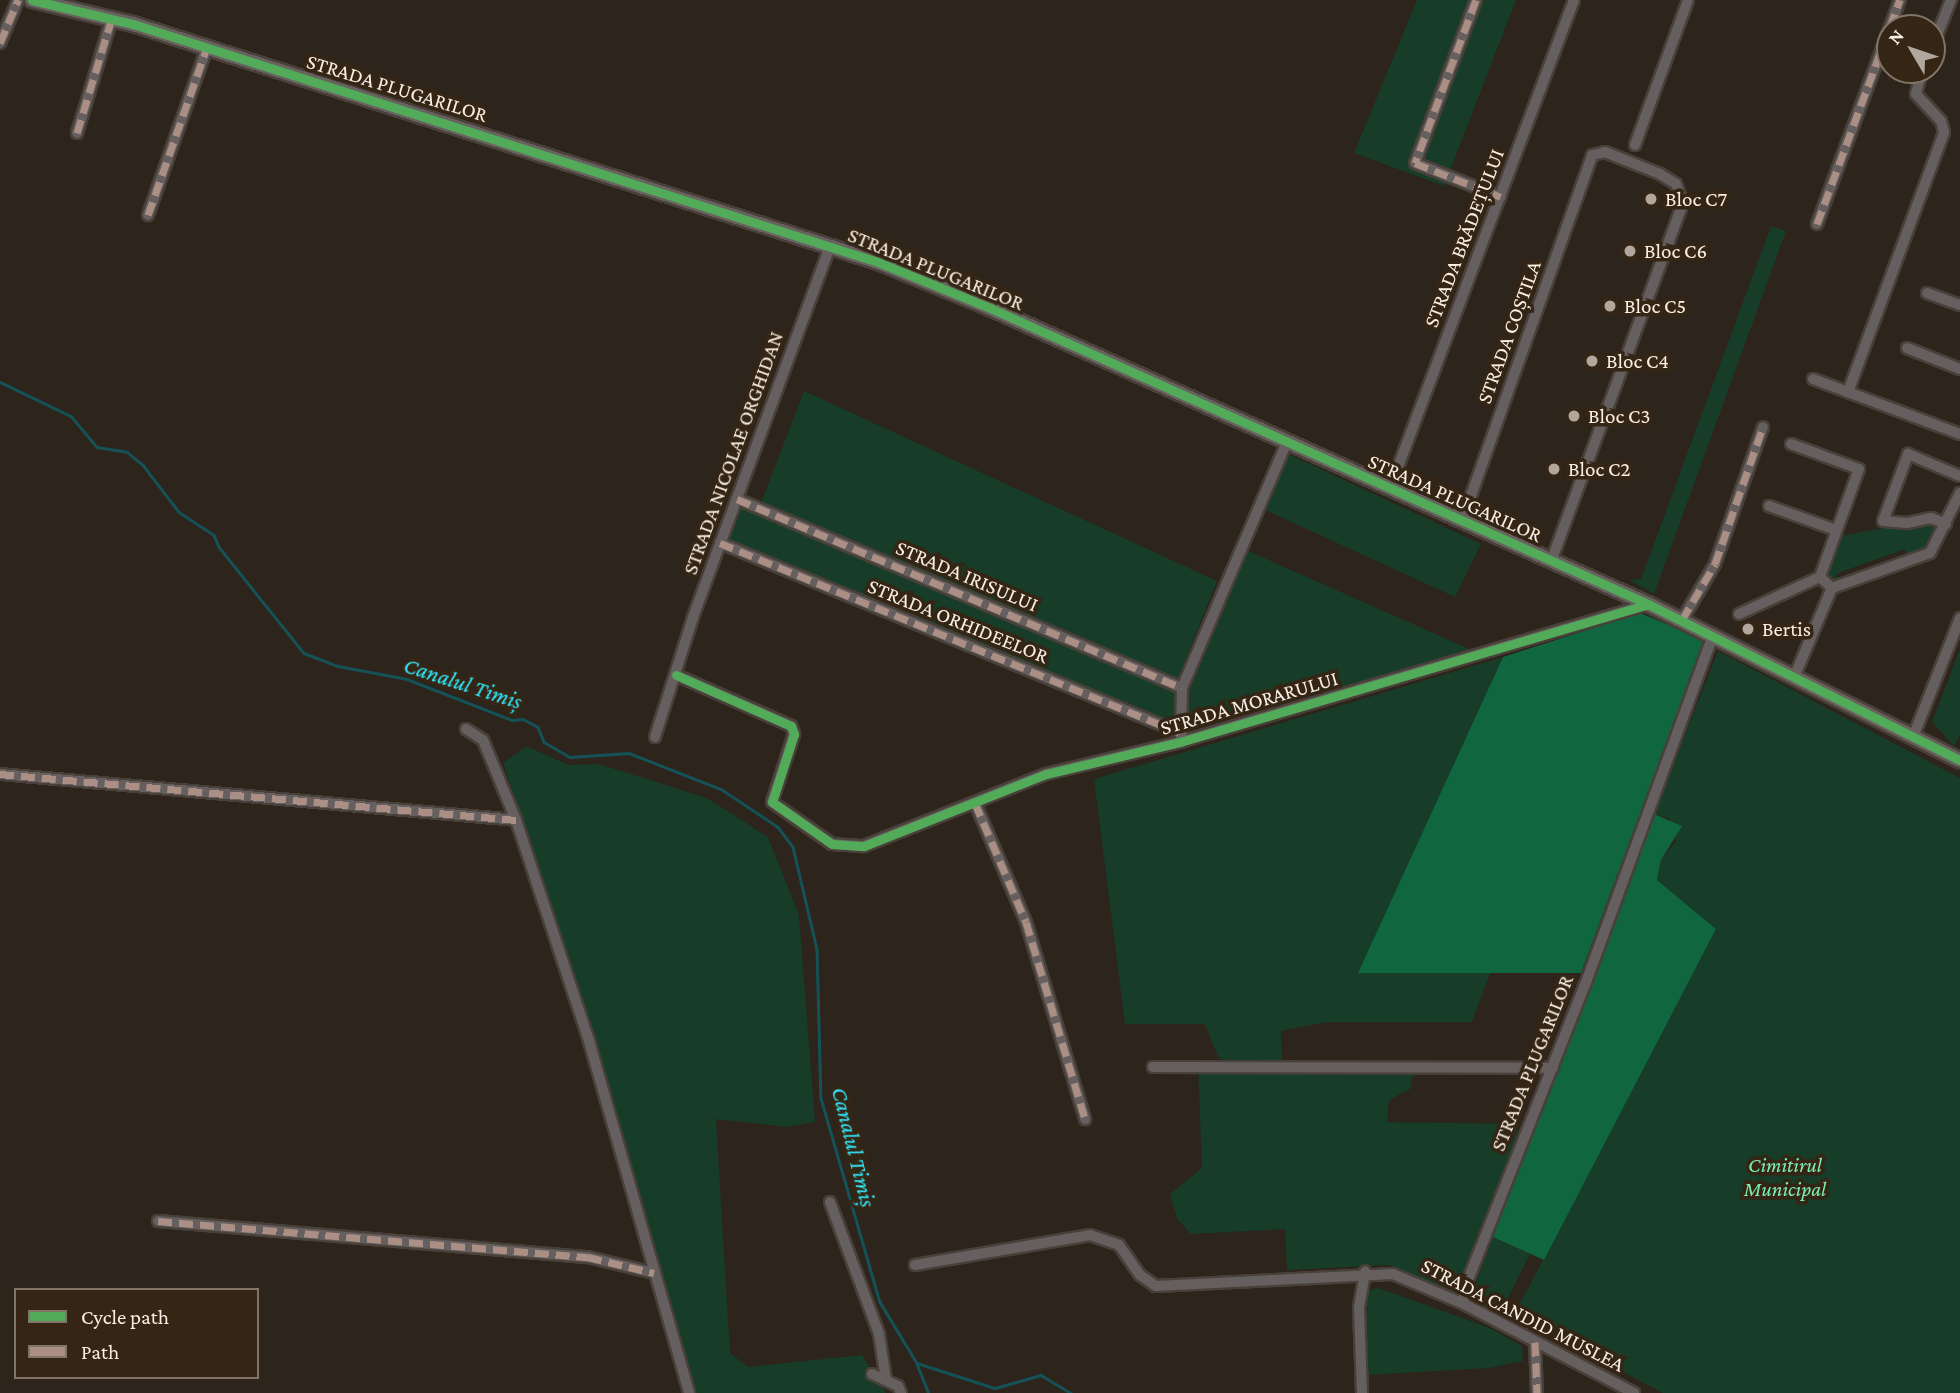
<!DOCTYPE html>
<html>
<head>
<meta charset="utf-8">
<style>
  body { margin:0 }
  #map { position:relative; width:1960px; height:1393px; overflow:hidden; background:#2d241b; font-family:"Crimson Pro",serif }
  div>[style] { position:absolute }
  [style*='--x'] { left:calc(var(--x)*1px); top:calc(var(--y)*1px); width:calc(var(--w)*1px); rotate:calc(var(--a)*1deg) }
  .green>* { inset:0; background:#173c27 }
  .forest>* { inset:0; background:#0f663f }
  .stream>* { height:2.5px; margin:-1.25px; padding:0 1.25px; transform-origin:1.25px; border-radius:1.25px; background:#145258 }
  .roads { filter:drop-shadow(2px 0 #484039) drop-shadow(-2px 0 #484039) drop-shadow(0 2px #484039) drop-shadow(0 -2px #484039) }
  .street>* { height:10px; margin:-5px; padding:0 5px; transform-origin:5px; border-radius:5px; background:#65605f }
  .secondary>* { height:14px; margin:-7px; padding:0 7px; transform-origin:7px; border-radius:7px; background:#686160 }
  .quiet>* { height:7px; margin-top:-3.5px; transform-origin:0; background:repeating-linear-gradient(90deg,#ac8f84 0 14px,transparent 0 21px) }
  .cycleway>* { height:9px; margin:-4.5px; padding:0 4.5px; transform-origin:4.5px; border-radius:4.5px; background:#51ab58 }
  .dots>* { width:19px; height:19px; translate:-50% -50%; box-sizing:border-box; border:4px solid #342514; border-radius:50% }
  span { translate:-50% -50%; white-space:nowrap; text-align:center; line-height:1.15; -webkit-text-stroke:7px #342514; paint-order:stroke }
  .street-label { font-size:21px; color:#f8eee3 }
  .poi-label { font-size:21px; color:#f8eee3 }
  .left { translate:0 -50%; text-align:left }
  .park-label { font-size:21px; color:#7befb0; font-style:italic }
  .water-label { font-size:23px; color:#31e9fe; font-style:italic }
  .legend { position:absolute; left:14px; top:1288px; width:245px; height:91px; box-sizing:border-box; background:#342514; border:2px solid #827567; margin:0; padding:9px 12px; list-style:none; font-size:21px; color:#f8eee3 }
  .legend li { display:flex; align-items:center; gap:14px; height:35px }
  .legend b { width:35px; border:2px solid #827567 }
  .north { position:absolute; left:1876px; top:14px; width:70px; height:70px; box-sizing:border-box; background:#342514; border:2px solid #827567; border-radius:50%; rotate:309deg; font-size:19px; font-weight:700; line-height:28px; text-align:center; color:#f8eee3 }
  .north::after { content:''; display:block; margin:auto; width:24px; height:32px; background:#b1a79d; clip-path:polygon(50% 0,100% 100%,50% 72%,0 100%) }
</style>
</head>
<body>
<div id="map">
  <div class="green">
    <i style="clip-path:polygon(1417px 0,1516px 0,1444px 186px,1354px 153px)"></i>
    <i style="clip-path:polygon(1771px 226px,1786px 231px,1654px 594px,1629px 580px,1641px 579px)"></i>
    <i style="clip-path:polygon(804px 391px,1217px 581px,1177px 681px,1178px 727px,727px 540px,740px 505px,761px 503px)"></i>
    <i style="clip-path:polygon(1288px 454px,1481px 544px,1455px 597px,1263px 509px)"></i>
    <i style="clip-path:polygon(1921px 521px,1940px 523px,1929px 551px,1908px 558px,1905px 549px,1841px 572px,1836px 575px,1839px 582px,1830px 577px,1828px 564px,1840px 536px)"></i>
    <i style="clip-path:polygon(1248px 551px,1474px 651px,1188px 730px,1189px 691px)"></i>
    <i style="clip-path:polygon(1960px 649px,1960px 735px,1954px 746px,1932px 722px)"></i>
    <i style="clip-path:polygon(1718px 651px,1960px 778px,1960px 1393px,1663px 1393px,1514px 1315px,1716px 929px,1657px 880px,1661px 860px,1676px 841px,1670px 819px,1654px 814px)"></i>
    <i style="clip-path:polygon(1503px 657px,1359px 972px,1490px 973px,1472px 1022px,1327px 1022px,1281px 1031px,1282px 1066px,1414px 1071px,1410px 1089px,1389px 1100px,1387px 1122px,1519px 1124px,1508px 1170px,1458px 1296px,1389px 1265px,1287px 1270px,1285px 1229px,1191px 1234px,1177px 1219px,1170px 1194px,1202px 1168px,1198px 1067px,1229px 1065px,1218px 1057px,1205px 1024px,1125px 1024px,1094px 779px)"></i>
    <i style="clip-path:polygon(526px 746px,569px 765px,599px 764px,707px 798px,768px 837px,799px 915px,815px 1122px,788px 1127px,716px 1119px,730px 1353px,748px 1367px,862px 1355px,886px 1393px,697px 1393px,659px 1274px,595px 1040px,503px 763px)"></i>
    <i style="clip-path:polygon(1493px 1237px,1530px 1254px,1499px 1316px,1469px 1301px)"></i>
    <i style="clip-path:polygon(1378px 1288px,1490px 1328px,1522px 1346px,1523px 1361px,1489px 1368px,1366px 1375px,1367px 1291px)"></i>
  </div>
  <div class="forest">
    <i style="clip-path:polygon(1640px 613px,1704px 640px,1581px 973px,1358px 973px,1503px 657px)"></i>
    <i style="clip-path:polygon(1654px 814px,1682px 826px,1661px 860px,1657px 880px,1716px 929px,1544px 1260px,1493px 1237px)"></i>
  </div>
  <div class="stream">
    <i style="--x:0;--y:382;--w:79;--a:25.6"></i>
    <i style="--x:71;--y:416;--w:40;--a:50"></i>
    <i style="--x:97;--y:447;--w:30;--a:9"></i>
    <i style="--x:127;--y:452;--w:21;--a:39"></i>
    <i style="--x:143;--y:465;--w:59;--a:52.5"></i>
    <i style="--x:179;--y:512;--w:42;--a:33.3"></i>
    <i style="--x:214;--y:535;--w:13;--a:67"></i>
    <i style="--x:219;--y:547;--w:136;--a:51.3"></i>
    <i style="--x:304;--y:653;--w:36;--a:21"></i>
    <i style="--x:338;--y:666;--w:70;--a:10.7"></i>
    <i style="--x:407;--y:679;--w:113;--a:21.3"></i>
    <i style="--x:512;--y:720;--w:11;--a:-5"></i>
    <i style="--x:523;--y:719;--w:17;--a:28"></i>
    <i style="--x:538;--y:727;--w:16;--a:68"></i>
    <i style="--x:544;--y:742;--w:30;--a:30"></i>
    <i style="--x:570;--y:757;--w:59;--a:-3.9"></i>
    <i style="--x:629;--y:753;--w:99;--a:21.4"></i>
    <i style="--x:721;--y:789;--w:69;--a:33.7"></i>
    <i style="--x:778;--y:827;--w:25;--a:53"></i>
    <i style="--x:793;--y:847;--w:105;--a:76.8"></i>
    <i style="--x:817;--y:949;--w:149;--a:88.5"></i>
    <i style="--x:821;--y:1098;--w:212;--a:73.9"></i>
    <i style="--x:880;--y:1302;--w:71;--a:58.8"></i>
    <i style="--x:917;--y:1363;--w:82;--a:17.8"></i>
    <i style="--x:995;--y:1388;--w:48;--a:-15.8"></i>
    <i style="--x:1041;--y:1375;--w:35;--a:31"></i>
    <i style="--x:917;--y:1364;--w:31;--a:68"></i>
  </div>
  <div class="roads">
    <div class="street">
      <i style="--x:1476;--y:0;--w:174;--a:110.5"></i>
      <i style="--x:1415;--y:163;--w:92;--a:21.6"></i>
      <i style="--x:0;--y:43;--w:47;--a:-67.3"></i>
      <i style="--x:1932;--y:48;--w:52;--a:-68.4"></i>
      <i style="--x:77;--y:133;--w:120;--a:-73.1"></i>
      <i style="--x:1635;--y:145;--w:154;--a:-69.9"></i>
      <i style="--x:148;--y:215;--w:178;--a:-70.6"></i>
      <i style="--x:1817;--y:224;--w:239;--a:-69.7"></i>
      <i style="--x:1927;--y:293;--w:35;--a:20"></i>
      <i style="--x:1907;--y:348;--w:57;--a:21.6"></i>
      <i style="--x:1813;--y:379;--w:157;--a:20.5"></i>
      <i style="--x:1848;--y:392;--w:277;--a:-69.7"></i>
      <i style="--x:1944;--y:132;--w:11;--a:-105"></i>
      <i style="--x:1941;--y:121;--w:37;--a:-133"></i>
      <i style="--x:1916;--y:94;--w:25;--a:-76"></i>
      <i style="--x:1791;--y:444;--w:72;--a:20.2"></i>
      <i style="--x:1859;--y:469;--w:115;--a:109.9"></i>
      <i style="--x:1390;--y:488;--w:522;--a:-69.34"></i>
      <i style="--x:737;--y:499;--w:483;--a:23"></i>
      <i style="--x:1769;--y:506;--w:71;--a:19.7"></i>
      <i style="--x:1462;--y:521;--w:388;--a:-70.4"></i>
      <i style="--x:1592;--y:155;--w:13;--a:-13"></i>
      <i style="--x:1605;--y:152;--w:59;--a:21.8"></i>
      <i style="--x:1660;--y:174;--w:19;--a:32"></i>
      <i style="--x:1676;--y:184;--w:20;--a:70"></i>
      <i style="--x:1683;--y:203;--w:380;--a:110.2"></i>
      <i style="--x:1946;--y:524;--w:16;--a:-158"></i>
      <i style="--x:1931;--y:518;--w:25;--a:168"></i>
      <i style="--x:1907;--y:523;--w:24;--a:-175"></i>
      <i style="--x:1883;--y:521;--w:72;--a:-69.5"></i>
      <i style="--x:1908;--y:454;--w:56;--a:22.9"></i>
      <i style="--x:720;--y:543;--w:499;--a:22.4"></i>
      <i style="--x:1739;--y:614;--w:89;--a:-24.6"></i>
      <i style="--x:1820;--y:577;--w:16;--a:43"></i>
      <i style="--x:1682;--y:620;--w:65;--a:-59.5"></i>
      <i style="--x:1715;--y:564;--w:145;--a:-70.7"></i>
      <i style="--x:676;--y:675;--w:126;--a:23.9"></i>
      <i style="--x:791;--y:726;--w:9;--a:69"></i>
      <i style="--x:794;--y:734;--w:71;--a:107.9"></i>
      <i style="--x:772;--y:802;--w:73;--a:35"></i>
      <i style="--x:832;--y:844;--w:32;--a:4"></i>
      <i style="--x:864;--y:846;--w:196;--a:-21.6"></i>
      <i style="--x:1046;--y:774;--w:138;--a:-13.4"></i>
      <i style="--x:1180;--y:742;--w:488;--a:-16.4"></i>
      <i style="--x:1795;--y:675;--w:95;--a:-67"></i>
      <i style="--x:1832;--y:588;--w:104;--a:-19.7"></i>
      <i style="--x:1930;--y:553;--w:67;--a:-63.4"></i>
      <i style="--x:466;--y:729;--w:20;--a:33"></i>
      <i style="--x:483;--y:740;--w:87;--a:67.6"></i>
      <i style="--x:516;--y:820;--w:233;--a:71.7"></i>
      <i style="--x:589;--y:1041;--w:366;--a:74.1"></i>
      <i style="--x:655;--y:737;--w:126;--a:-72.4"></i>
      <i style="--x:693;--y:617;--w:395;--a:-69.7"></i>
      <i style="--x:1913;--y:737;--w:128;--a:-68.4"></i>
      <i style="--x:1181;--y:738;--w:50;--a:-88.9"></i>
      <i style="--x:1182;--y:688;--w:267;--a:-66.9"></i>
      <i style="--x:0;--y:774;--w:518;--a:5.09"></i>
      <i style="--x:975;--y:803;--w:129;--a:66.8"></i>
      <i style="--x:1026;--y:922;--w:206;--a:73.3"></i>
      <i style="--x:1153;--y:1067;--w:400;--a:0.1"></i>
      <i style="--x:830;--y:1202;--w:141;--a:69.6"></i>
      <i style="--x:879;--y:1334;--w:47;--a:81.3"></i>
      <i style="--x:158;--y:1221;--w:432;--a:4.8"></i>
      <i style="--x:588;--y:1257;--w:68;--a:13.6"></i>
      <i style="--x:915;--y:1265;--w:178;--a:-9.7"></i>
      <i style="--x:1090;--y:1235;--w:31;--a:19"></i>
      <i style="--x:1119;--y:1245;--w:37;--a:55"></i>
      <i style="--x:1140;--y:1275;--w:19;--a:35"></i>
      <i style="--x:1156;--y:1286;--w:237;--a:-2.9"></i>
      <i style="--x:1393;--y:1274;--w:77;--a:22.9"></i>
      <i style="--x:1464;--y:1304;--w:192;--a:27.6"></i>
      <i style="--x:1464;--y:1304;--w:14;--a:-90"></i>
      <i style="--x:1464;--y:1290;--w:328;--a:-68.4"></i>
      <i style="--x:1585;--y:985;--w:373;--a:-69.9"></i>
      <i style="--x:1535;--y:1342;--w:51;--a:87.8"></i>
      <i style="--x:872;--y:1374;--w:29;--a:25"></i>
      <i style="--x:898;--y:1386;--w:8;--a:67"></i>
      <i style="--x:1362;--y:1393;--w:86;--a:-92"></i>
      <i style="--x:1359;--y:1307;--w:36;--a:-80"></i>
    </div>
    <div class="secondary">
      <i style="--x:32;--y:0;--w:104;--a:13.4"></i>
      <i style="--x:133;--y:24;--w:782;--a:17.72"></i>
      <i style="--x:878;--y:262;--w:121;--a:22.3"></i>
      <i style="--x:990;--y:308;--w:722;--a:24.22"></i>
      <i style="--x:1648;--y:604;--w:349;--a:26.6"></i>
    </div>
  </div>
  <div class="quiet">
    <i style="--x:1476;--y:0;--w:174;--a:110.5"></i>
    <i style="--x:1415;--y:163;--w:92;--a:21.6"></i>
    <i style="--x:0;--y:43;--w:47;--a:-67.3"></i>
    <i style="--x:77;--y:133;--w:120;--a:-73.1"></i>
    <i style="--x:148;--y:215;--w:178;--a:-70.6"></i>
    <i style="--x:1817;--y:224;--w:239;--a:-69.7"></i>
    <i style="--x:737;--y:499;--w:483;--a:23"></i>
    <i style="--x:720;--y:543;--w:499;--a:22.4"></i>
    <i style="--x:1682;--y:620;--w:65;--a:-59.5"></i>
    <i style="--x:1715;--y:564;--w:145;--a:-70.7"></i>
    <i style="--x:0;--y:774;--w:518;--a:5.09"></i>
    <i style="--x:975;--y:803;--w:129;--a:66.8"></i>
    <i style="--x:1026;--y:922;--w:206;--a:73.3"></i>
    <i style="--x:158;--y:1221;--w:432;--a:4.8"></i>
    <i style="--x:588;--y:1257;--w:68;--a:13.6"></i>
    <i style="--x:1535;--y:1342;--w:51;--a:87.8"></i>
  </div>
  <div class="cycleway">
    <i style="--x:32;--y:0;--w:104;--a:13.4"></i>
    <i style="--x:133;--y:24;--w:782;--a:17.72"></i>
    <i style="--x:878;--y:262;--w:121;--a:22.3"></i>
    <i style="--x:990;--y:308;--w:722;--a:24.22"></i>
    <i style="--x:1648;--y:604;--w:349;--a:26.6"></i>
    <i style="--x:676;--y:675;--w:126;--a:23.9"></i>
    <i style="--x:791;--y:726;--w:9;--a:69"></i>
    <i style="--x:794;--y:734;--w:71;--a:107.9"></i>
    <i style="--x:772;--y:802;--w:73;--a:35"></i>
    <i style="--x:832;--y:844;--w:32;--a:4"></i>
    <i style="--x:864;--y:846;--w:196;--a:-21.6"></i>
    <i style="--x:1046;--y:774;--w:138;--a:-13.4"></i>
    <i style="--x:1180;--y:742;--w:488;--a:-16.4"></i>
  </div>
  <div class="dots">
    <i style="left:1651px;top:199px;background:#b1a79d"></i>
    <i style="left:1630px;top:251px;background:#b1a79d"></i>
    <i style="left:1610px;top:306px;background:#b1a79d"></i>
    <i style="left:1592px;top:361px;background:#b1a79d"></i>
    <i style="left:1574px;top:416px;background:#b1a79d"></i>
    <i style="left:1554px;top:469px;background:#b1a79d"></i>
    <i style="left:1748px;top:629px;background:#b1a79d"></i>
  </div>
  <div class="street-label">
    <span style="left:397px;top:88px;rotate:17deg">STRADA PLUGARILOR</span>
    <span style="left:1464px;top:238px;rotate:-69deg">STRADA BRĂDEȚULUI</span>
    <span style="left:936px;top:269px;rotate:22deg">STRADA PLUGARILOR</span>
    <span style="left:1509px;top:332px;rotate:-70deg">STRADA COȘTILA</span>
    <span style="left:733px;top:453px;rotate:-70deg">STRADA NICOLAE ORGHIDAN</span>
    <span style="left:1455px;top:498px;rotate:24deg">STRADA PLUGARILOR</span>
    <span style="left:967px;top:576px;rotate:23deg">STRADA IRISULUI</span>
    <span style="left:958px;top:621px;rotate:22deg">STRADA ORHIDEELOR</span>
    <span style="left:1249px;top:703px;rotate:-16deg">STRADA MORARULUI</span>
    <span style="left:1532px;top:1063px;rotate:-68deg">STRADA PLUGARILOR</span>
    <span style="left:1523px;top:1315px;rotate:27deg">STRADA CANDID MUSLEA</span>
  </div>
  <div class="poi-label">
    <span class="left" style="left:1665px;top:199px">Bloc C7</span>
    <span class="left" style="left:1644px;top:251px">Bloc C6</span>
    <span class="left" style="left:1624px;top:306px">Bloc C5</span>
    <span class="left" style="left:1606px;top:361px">Bloc C4</span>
    <span class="left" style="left:1588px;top:416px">Bloc C3</span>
    <span class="left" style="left:1568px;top:469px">Bloc C2</span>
    <span class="left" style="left:1762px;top:629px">Bertis</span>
  </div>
  <div class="park-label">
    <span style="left:1785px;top:1177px">Cimitirul<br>Municipal</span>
  </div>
  <div class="water-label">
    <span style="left:463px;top:683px;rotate:18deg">Canalul Timiș</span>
    <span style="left:854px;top:1147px;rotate:76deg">Canalul Timiș</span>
  </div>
  <ul class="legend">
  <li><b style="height:9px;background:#51ab58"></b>Cycle path</li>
  <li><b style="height:9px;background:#ac8f84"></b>Path</li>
  </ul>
  <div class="north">N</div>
</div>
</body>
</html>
